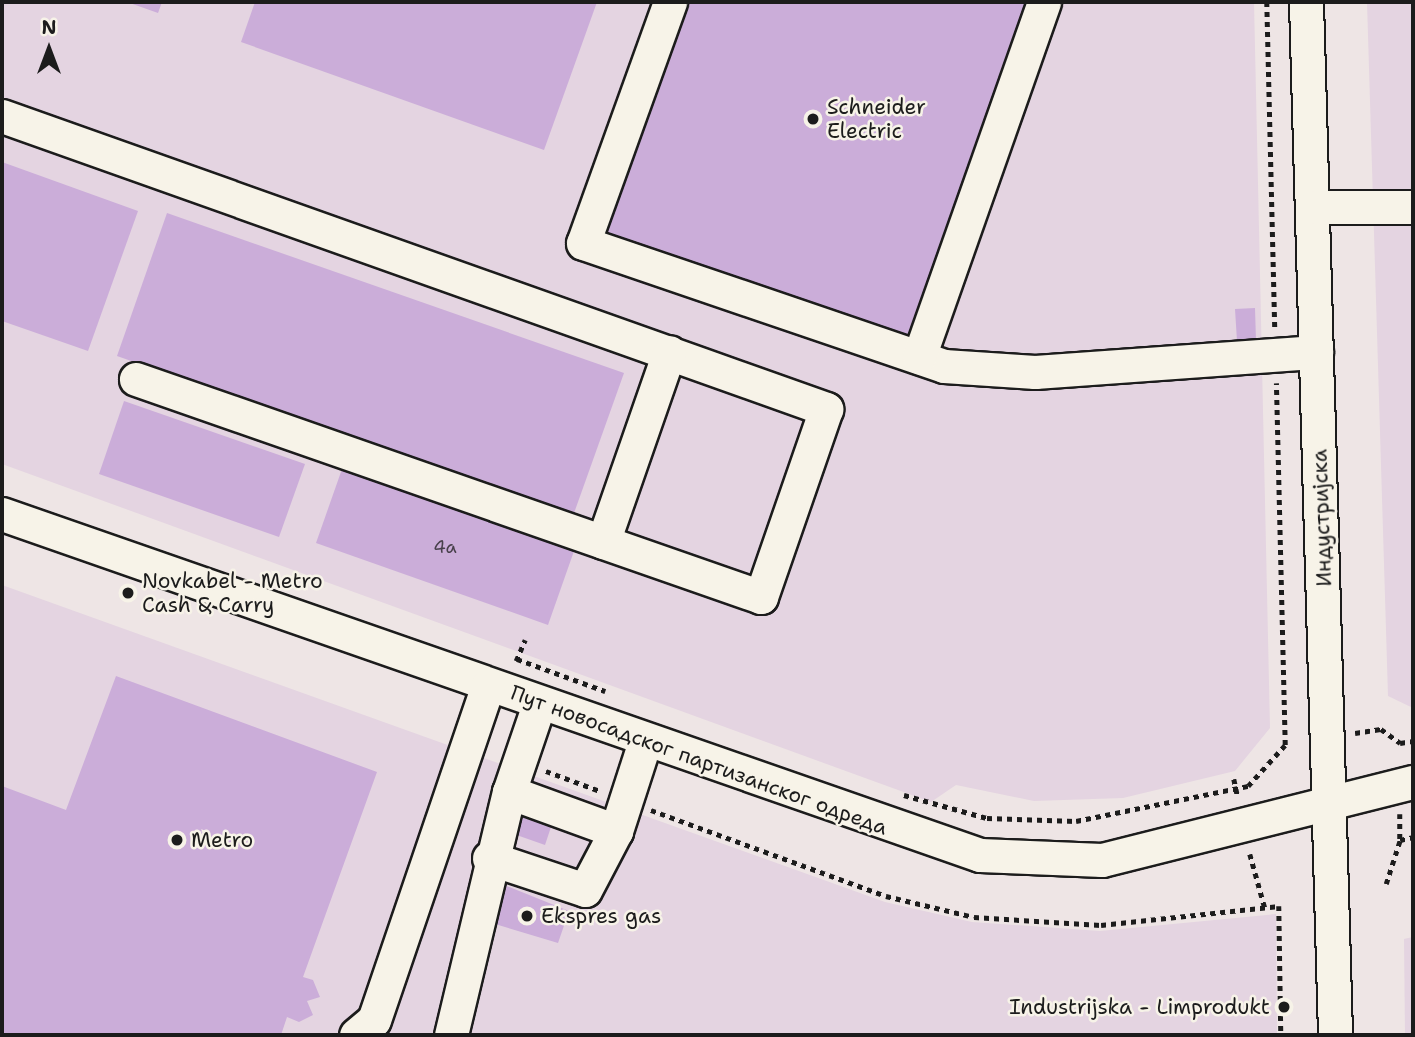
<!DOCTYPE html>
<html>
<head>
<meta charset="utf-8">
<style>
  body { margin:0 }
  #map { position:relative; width:1415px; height:1037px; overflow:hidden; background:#eee5e5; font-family:"Shantell Sans",sans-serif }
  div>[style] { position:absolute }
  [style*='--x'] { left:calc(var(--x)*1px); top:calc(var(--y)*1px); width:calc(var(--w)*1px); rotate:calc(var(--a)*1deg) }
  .built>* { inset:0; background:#e4d4e1 }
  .building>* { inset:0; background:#cbadd9 }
  .path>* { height:4.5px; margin-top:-2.25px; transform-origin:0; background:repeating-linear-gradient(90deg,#1c1c1c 0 5px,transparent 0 10px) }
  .roads { filter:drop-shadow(2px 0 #1c1c1c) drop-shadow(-2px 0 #1c1c1c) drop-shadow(0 2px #1c1c1c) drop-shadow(0 -2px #1c1c1c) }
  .minor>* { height:33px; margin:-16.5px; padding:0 16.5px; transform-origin:16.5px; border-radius:16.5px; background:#f7f3e8 }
  .dots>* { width:19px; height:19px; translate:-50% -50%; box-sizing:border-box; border:4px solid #f7f3e8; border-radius:50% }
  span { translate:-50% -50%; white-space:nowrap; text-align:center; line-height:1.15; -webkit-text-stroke:5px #f7f3e8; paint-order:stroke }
  .number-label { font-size:18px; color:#48404b }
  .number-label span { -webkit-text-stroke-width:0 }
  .poi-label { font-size:21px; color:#1c1c1c }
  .left { translate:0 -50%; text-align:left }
  .right { translate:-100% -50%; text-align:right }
  .street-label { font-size:21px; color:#1c1c1c }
  .frame { position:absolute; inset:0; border:4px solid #1c1c1c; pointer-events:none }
  .north { position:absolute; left:14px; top:14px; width:70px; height:70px; -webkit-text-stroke:5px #f7f3e8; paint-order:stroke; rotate:0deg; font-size:19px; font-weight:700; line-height:28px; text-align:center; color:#1c1c1c }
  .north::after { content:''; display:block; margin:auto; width:24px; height:32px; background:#1c1c1c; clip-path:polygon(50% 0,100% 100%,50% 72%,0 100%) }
</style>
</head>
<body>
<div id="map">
  <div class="built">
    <i style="clip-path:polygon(2px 2px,1254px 2px,1270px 728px,1235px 771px,1123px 798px,1034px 801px,956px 785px,931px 802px,2px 464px)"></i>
    <i style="clip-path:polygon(1367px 2px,1413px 2px,1413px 708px,1388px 696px)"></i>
    <i style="clip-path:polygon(2px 585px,885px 902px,972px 922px,1100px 931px,1276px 914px,1277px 1035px,2px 1035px)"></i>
    <i style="clip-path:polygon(1413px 937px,1413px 1035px,1405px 1035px,1404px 939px)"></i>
  </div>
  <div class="building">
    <i style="clip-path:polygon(127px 2px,162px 2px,158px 13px)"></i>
    <i style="clip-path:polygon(255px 2px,597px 2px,544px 150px,241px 42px)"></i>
    <i style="clip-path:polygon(682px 2px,1025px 2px,907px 341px,601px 236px)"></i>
    <i style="clip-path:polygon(2px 162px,138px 211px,88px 351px,2px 321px)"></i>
    <i style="clip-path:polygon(167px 213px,624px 373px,573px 516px,117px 356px)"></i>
    <i style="clip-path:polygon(1255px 308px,1256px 341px,1237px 341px,1235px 309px)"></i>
    <i style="clip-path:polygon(124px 401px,305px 464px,279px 537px,99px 474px)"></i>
    <i style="clip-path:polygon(342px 469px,574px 551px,548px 625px,316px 543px)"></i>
    <i style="clip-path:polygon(116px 676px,377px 772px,303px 977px,313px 980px,320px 997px,307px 1001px,313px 1015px,299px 1022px,287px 1017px,281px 1035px,2px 1035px,2px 786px,66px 810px)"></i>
    <i style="clip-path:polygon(520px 799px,556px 812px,545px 845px,508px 832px)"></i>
    <i style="clip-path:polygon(499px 883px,569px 911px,558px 943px,485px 921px)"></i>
  </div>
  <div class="path">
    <i style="--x:1267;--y:2;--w:327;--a:88.6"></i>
    <i style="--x:517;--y:659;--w:94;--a:20"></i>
    <i style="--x:516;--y:661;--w:23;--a:-67"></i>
    <i style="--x:1355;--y:733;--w:26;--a:-9"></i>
    <i style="--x:1381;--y:729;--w:24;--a:36"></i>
    <i style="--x:1400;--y:743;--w:12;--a:-9"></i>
    <i style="--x:546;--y:771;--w:58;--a:20.3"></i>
    <i style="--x:1234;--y:779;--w:19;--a:78"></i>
    <i style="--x:904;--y:795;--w:86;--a:15.5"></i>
    <i style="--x:987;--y:818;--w:89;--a:1.9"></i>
    <i style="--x:1076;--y:821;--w:176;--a:-11.5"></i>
    <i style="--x:1248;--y:786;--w:55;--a:-47.9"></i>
    <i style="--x:1285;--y:745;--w:362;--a:-91.4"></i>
    <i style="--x:651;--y:810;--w:250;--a:20.1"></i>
    <i style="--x:886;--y:896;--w:90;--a:13.4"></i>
    <i style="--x:974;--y:917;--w:127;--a:3.6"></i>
    <i style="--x:1101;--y:925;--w:179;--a:-6.1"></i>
    <i style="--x:1279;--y:906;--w:129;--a:89.1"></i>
    <i style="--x:1400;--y:814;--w:26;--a:90"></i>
    <i style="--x:1250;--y:854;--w:56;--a:74.5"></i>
    <i style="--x:1386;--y:884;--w:46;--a:-72.3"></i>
    <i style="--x:1400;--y:840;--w:13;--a:-13"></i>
  </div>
  <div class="roads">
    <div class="minor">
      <i style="--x:670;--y:2;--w:256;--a:109.8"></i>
      <i style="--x:583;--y:243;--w:381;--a:18.8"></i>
      <i style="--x:944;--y:366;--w:91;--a:3.8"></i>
      <i style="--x:1035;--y:372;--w:282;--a:-4.1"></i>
      <i style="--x:1306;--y:2;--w:1033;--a:88.39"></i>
      <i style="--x:2;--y:116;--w:875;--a:19.57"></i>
      <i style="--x:826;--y:409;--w:199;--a:109.1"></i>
      <i style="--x:761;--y:597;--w:662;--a:-160.77"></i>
      <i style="--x:1314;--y:207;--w:99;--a:0"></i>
      <i style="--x:919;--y:357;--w:376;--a:-70.6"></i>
      <i style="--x:2;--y:514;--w:1036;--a:19.22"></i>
      <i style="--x:980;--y:855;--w:122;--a:2.3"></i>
      <i style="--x:1102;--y:860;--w:321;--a:-14.1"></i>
      <i style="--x:603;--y:542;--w:201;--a:-70.8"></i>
      <i style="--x:539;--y:704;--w:93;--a:108.8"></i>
      <i style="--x:509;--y:792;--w:114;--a:20"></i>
      <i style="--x:616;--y:831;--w:95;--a:-72.1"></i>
      <i style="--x:489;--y:858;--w:101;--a:18.4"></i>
      <i style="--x:585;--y:890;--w:67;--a:-62.3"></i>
      <i style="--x:356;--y:1035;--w:23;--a:-40"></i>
      <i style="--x:374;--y:1020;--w:354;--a:-71.2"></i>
      <i style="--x:451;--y:1035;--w:250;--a:-76.6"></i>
    </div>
  </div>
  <div class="dots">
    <i style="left:813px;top:119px;background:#1c1c1c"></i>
    <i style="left:128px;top:593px;background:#1c1c1c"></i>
    <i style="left:177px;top:840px;background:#1c1c1c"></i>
    <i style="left:527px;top:916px;background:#1c1c1c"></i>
    <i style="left:1284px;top:1007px;background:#1c1c1c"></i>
  </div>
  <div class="number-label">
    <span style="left:445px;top:547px">4a</span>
  </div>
  <div class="poi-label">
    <span class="left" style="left:827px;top:119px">Schneider<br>Electric</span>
    <span class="left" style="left:142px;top:593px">Novkabel - Metro<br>Cash &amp; Carry</span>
    <span class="left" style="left:191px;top:840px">Metro</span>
    <span class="left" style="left:541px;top:916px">Ekspres gas</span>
    <span class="right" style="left:1270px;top:1007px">Industrijska - Limprodukt</span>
  </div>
  <div class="street-label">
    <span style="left:1322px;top:518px;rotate:-92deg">Индустријска</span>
    <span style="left:699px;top:760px;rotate:20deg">Пут новосадског партизанског одреда</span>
  </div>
  <div class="frame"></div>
  <div class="north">N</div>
</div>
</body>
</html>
